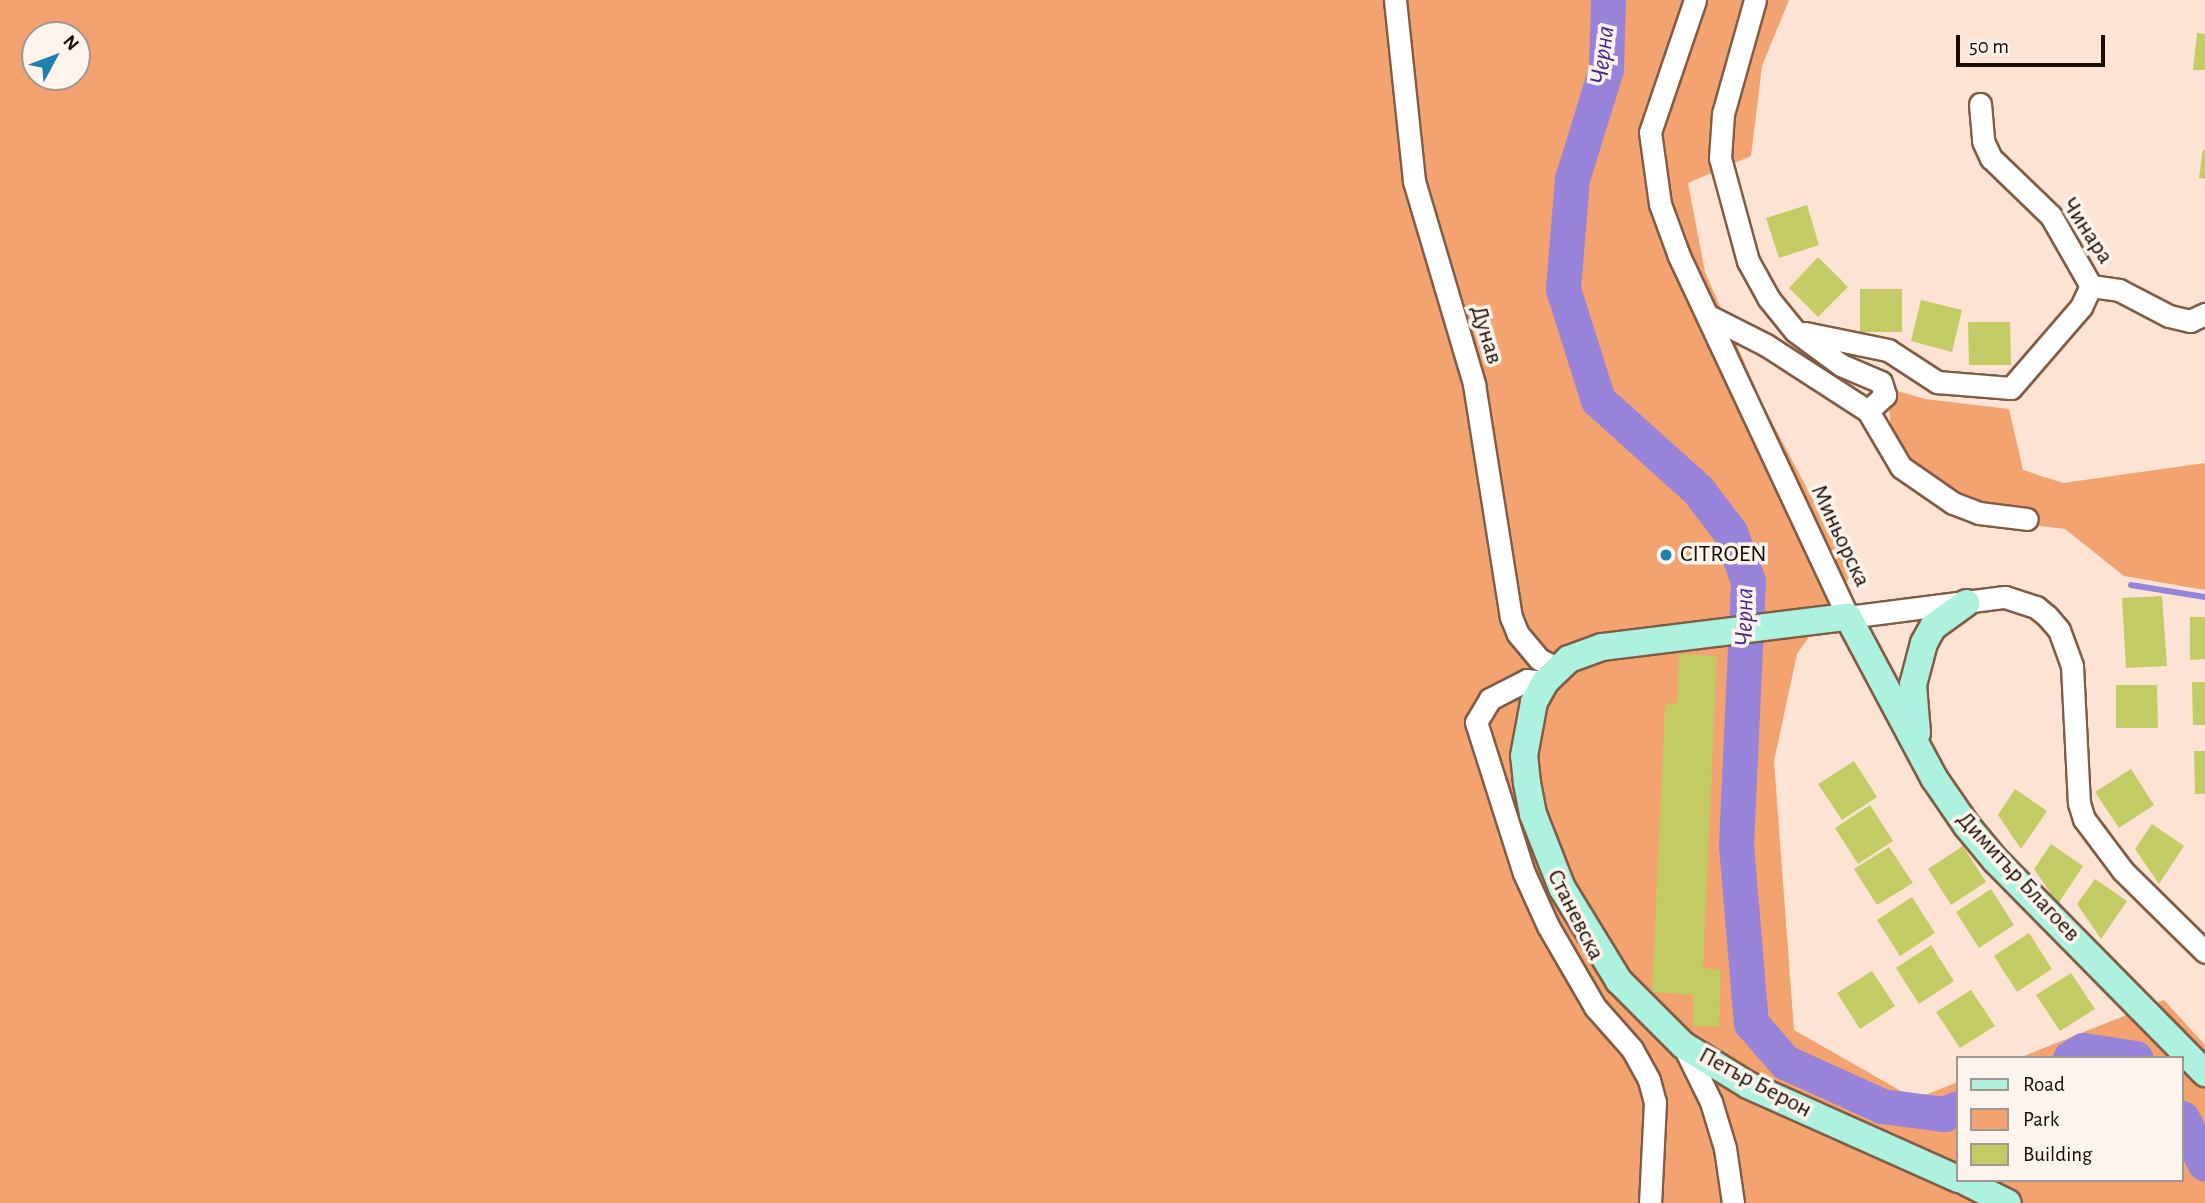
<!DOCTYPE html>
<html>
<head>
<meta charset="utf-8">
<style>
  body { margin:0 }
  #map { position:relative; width:2205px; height:1203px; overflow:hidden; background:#fde3d3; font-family:"Alegreya Sans",sans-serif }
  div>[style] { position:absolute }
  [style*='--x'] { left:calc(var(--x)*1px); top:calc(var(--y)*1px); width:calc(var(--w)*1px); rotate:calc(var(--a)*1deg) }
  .green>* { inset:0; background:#f2a36f }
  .stream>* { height:6px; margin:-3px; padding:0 3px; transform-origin:3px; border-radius:3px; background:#9783da }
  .river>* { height:35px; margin:-17.5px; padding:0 17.5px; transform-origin:17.5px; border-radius:17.5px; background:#9783da }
  .building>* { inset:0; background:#c2cb64 }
  .roads { filter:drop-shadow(2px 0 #805c45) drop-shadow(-2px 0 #805c45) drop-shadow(0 2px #805c45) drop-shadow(0 -2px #805c45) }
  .minor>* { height:21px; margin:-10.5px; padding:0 10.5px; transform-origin:10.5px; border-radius:10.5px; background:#fff }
  .major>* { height:26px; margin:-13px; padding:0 13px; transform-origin:13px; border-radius:13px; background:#acf2df }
  .dots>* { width:19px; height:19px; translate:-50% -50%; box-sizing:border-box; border:4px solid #fdf4ee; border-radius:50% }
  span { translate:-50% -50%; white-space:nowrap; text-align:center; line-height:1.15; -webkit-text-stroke:7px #fdf4ee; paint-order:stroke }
  .street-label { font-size:24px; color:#190c04 }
  .poi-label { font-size:24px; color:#190c04 }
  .left { translate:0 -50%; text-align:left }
  .water-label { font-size:26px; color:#4b288d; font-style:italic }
  .legend { position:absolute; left:1956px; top:1056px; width:228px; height:126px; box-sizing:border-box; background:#fdf4ee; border:2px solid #a29790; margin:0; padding:9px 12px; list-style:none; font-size:21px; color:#190c04 }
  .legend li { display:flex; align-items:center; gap:14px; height:35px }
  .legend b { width:35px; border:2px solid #a29790 }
  .north { position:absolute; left:21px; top:21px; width:70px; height:70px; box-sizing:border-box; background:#fdf4ee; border:2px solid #a29790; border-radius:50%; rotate:49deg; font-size:19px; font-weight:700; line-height:28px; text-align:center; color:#190c04 }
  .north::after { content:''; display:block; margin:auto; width:24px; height:32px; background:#1e80ac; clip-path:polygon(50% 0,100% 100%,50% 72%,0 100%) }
  .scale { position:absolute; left:1956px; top:35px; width:149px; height:32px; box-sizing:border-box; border:4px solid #190c04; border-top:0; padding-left:9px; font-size:21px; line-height:24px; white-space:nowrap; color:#190c04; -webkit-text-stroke:5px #fdf4ee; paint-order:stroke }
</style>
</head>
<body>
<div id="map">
  <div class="green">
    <i style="clip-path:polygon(evenodd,0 0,1789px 0,1762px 66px,1751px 156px,1688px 183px,1705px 272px,1762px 403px,1852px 574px,1797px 654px,1774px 761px,1794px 1030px,1915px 1099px,1958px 1082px,1958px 1180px,2182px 1180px,2182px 1058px,2019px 1058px,2164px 1000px,2205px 1045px,2205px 1203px,0 1203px,0 0,35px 35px,77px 35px,77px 77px,35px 77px,35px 35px)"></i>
    <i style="clip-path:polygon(1887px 388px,1925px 399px,2009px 409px,2023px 470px,2063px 483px,2205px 463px,2205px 590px,2124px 576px,2065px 529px,1987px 519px,1905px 458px,1891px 429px)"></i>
  </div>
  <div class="stream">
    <i style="--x:2131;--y:585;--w:75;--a:9.2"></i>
  </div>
  <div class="river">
    <i style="--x:1608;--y:0;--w:69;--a:91.7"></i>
    <i style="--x:1606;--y:69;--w:115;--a:107.2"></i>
    <i style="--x:1572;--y:179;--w:110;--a:94.7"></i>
    <i style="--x:1563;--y:289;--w:116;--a:72.5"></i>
    <i style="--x:1598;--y:400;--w:135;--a:42"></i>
    <i style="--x:1698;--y:490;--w:53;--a:52.7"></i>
    <i style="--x:1730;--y:532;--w:52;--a:69.8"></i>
    <i style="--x:1748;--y:581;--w:264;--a:92.6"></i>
    <i style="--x:1736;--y:845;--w:179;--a:85.2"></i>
    <i style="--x:1751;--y:1023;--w:52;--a:48.9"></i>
    <i style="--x:1785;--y:1062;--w:107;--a:24.4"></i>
    <i style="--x:1882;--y:1106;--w:63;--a:7.4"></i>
    <i style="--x:1944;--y:1114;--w:15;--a:-23"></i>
    <i style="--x:2070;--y:1058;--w:15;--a:-32"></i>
    <i style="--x:2083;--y:1050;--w:53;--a:8.7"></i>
    <i style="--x:2182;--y:1118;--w:51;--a:63.4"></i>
  </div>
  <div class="building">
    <i style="clip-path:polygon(2197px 33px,2205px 34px,2205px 70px,2193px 70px)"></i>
    <i style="clip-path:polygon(2203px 149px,2205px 150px,2205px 179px,2199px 178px)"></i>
    <i style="clip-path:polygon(1807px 205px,1819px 245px,1779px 258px,1766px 218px)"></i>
    <i style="clip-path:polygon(1818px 257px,1848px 287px,1818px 317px,1789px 288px)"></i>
    <i style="clip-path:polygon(1860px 289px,1902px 289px,1902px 332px,1860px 332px)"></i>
    <i style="clip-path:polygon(1921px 300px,1962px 310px,1952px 352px,1911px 341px)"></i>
    <i style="clip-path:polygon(1968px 322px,2010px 322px,2011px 365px,1969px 365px)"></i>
    <i style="clip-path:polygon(2162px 596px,2167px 666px,2126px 668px,2122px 598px)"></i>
    <i style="clip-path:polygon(2190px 617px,2205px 617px,2205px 659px,2190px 660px)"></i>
    <i style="clip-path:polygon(1679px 654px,1717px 656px,1703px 968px,1721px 970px,1719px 1027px,1693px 1026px,1693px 995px,1652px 992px,1665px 704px,1677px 703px)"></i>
    <i style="clip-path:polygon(2192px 682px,2205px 682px,2205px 725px,2193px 725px)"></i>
    <i style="clip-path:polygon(2116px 685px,2157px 685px,2158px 728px,2116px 728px)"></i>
    <i style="clip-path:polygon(2194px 751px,2205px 751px,2205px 794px,2195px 794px)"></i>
    <i style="clip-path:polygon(1854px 761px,1877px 797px,1842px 820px,1818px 784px)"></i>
    <i style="clip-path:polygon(2131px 769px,2154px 805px,2119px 828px,2095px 792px)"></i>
    <i style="clip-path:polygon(2015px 789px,2047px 811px,2021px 849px,1998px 815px)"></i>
    <i style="clip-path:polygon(1870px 805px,1893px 841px,1858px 864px,1835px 828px)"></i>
    <i style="clip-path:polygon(2152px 824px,2184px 846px,2159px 884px,2135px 849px)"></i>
    <i style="clip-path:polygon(2051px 844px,2083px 866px,2058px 904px,2034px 869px)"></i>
    <i style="clip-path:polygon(1963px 846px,1986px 882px,1951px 905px,1928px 869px)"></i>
    <i style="clip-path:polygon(1889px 847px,1913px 883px,1877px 905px,1854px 869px)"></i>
    <i style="clip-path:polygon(2095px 879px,2127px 901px,2101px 939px,2077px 904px)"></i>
    <i style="clip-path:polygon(1991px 889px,2014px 925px,1979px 948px,1956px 912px)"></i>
    <i style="clip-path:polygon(1912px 897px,1935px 933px,1900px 956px,1877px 920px)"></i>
    <i style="clip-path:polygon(2029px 933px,2052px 969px,2017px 992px,1994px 956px)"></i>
    <i style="clip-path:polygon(1931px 945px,1954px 981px,1919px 1004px,1896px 968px)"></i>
    <i style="clip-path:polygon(1872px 971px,1895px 1006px,1860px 1029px,1837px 993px)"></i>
    <i style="clip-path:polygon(2071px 973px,2095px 1009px,2060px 1031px,2036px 995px)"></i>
    <i style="clip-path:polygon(1971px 990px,1995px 1026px,1960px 1048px,1936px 1012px)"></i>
  </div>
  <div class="roads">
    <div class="minor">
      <i style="--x:1395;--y:0;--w:182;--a:84"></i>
      <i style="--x:1414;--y:181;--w:212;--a:73.5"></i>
      <i style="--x:1474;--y:384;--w:236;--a:81"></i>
      <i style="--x:1511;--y:617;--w:18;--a:68"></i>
      <i style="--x:1518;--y:634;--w:33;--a:50"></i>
      <i style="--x:1539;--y:659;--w:21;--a:28"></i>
      <i style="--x:1695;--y:0;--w:139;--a:108.8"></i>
      <i style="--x:1650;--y:132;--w:73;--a:82.1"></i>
      <i style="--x:1660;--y:204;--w:55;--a:69.9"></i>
      <i style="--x:1679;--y:256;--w:399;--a:64.9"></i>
      <i style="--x:1848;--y:617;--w:158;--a:-7.3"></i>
      <i style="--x:2005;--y:597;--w:33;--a:18"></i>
      <i style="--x:2036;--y:607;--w:14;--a:39"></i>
      <i style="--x:2047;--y:616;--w:18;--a:49"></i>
      <i style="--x:2059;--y:630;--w:38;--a:70"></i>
      <i style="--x:2072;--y:666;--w:137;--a:87.1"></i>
      <i style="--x:2079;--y:803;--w:17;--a:73"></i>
      <i style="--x:2084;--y:819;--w:65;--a:53.1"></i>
      <i style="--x:2123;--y:871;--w:115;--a:44.6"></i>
      <i style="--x:1755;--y:0;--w:118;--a:105.7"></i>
      <i style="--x:1723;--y:114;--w:44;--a:93.9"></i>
      <i style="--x:1720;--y:158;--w:107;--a:74.8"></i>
      <i style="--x:1748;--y:261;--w:43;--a:61.1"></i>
      <i style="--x:1769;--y:299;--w:41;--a:50.9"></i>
      <i style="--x:1795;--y:331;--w:57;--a:36.5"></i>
      <i style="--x:1841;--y:365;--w:43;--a:23"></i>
      <i style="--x:1881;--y:382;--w:14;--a:73"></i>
      <i style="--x:1885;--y:395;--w:23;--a:137"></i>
      <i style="--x:1868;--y:411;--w:65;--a:59.5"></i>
      <i style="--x:1901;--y:467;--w:63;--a:34.7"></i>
      <i style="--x:1953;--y:503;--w:28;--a:21"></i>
      <i style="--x:1979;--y:513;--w:48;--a:7.1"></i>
      <i style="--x:1980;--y:104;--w:37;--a:85"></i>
      <i style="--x:1983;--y:141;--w:19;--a:65"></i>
      <i style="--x:1991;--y:158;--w:83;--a:44"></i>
      <i style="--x:2051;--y:216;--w:81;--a:60.3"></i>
      <i style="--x:2091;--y:286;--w:28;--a:8"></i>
      <i style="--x:2119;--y:290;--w:56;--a:27.5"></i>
      <i style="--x:2169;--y:316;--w:22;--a:13"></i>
      <i style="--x:2190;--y:321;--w:17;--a:-25"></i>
      <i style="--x:1707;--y:315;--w:66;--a:27"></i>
      <i style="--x:1766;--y:345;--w:121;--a:32.9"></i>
      <i style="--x:1805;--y:333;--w:85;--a:11.6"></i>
      <i style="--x:1888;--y:350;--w:59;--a:33.1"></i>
      <i style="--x:1937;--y:382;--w:74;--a:4.6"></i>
      <i style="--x:2011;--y:388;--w:107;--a:-49.2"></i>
      <i style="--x:2081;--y:307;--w:23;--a:-65"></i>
      <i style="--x:1545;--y:682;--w:18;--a:-174"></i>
      <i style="--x:1527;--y:680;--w:42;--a:152.8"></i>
      <i style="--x:1490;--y:699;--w:27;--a:121"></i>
      <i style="--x:1476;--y:722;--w:158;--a:72.4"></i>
      <i style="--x:1524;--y:873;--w:58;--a:65.6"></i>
      <i style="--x:1548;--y:926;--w:94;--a:59.9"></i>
      <i style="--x:1595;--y:1007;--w:56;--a:48.6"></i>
      <i style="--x:1632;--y:1049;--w:35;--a:61"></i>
      <i style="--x:1649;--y:1080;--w:23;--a:75"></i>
      <i style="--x:1655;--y:1102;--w:101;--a:92.8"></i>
      <i style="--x:1683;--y:1045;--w:64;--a:63.8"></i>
      <i style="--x:1711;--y:1102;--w:48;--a:73.1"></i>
      <i style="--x:1725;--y:1148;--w:56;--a:81.7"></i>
    </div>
    <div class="major">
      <i style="--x:1917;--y:733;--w:48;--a:-94.8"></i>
      <i style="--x:1913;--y:685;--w:43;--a:-75.3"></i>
      <i style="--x:1924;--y:643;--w:18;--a:-61"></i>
      <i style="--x:1933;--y:627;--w:41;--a:-36"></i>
      <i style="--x:1958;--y:1179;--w:230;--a:-155.9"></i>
      <i style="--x:1748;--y:1085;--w:76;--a:-148.4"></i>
      <i style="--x:1683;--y:1045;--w:91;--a:-135"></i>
      <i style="--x:1619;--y:981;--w:109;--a:-121.5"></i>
      <i style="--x:1562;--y:888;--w:79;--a:-111.4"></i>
      <i style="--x:1533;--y:814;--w:32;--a:-101"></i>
      <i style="--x:1527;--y:783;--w:27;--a:-96"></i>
      <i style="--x:1524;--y:756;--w:55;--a:-79.5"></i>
      <i style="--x:1534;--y:702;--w:23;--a:-61"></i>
      <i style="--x:1545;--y:682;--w:33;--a:-44"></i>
      <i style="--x:1569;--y:659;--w:35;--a:-20"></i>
      <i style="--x:1602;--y:647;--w:248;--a:-7"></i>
      <i style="--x:1848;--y:617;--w:183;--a:61.9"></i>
      <i style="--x:1934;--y:778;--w:58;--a:55.5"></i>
      <i style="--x:1967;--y:826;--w:45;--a:50.4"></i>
      <i style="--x:1996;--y:861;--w:298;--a:45.4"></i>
      <i style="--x:1962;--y:1180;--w:51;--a:26.6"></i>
    </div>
  </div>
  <div class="dots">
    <i style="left:1666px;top:555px;background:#1e80ac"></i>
  </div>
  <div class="street-label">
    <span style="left:2087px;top:231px;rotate:57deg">Чинара</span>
    <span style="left:1486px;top:335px;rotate:73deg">Дунав</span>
    <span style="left:1840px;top:536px;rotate:65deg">Миньорска</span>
    <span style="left:2018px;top:877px;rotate:47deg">Димитър Благоев</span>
    <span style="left:1575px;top:915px;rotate:63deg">Станевска</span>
    <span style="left:1755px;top:1083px;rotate:28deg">Петър Берон</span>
  </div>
  <div class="poi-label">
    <span class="left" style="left:1680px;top:555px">CITROEN</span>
  </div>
  <div class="water-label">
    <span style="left:1603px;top:55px;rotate:-83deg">Черна</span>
    <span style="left:1745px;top:617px;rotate:-89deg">Черна</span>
  </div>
  <ul class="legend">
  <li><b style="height:9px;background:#acf2df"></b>Road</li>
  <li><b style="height:19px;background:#f2a36f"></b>Park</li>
  <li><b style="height:19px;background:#c2cb64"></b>Building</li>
  </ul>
  <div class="north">N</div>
  <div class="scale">50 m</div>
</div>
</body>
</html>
